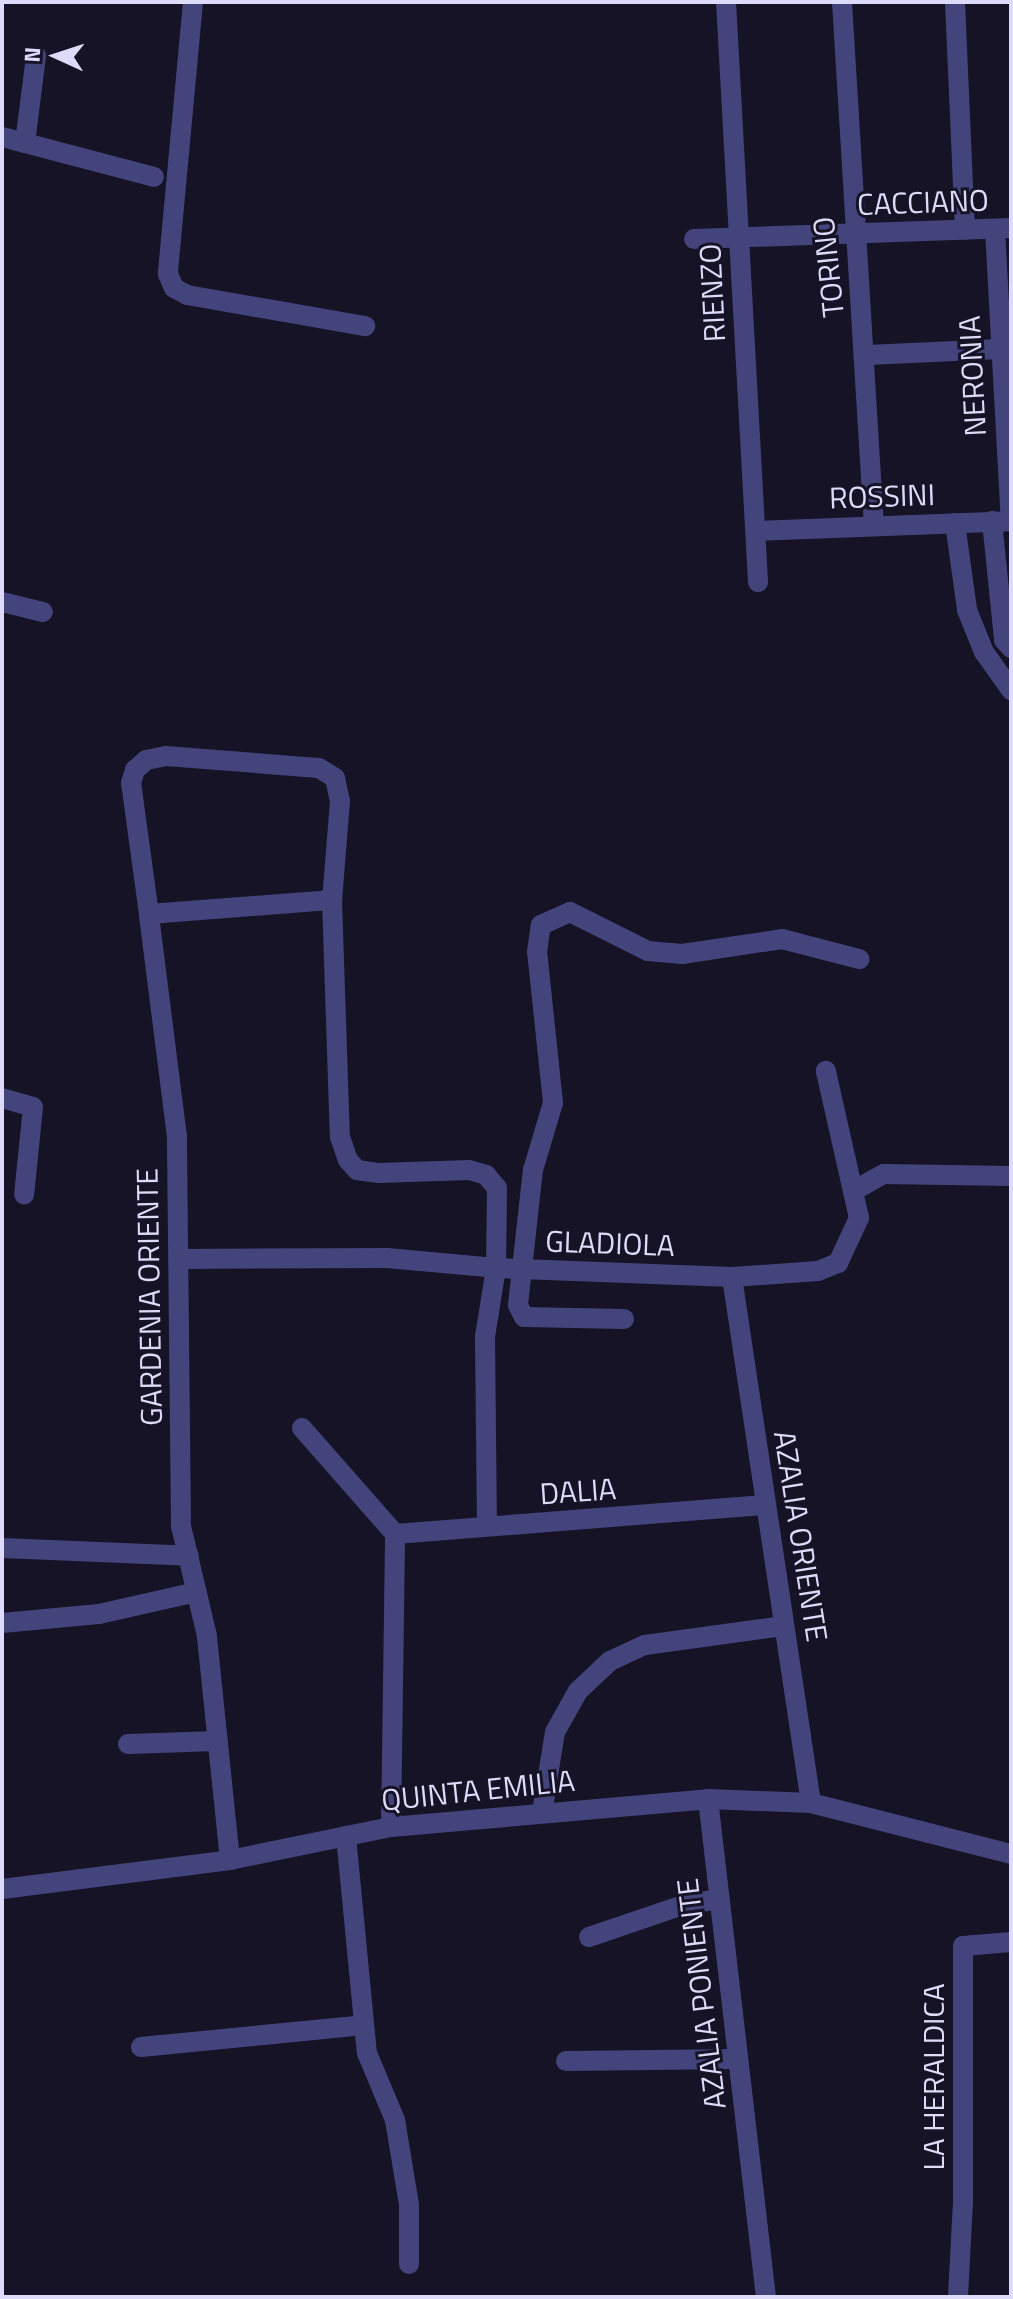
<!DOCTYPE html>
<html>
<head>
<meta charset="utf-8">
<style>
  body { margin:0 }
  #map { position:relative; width:1013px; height:2299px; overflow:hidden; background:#151325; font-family:"Titillium Web",sans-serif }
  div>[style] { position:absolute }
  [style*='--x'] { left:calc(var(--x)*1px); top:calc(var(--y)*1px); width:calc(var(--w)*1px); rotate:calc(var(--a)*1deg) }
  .minor>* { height:20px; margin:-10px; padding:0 10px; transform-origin:10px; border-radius:10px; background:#44447d }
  span { translate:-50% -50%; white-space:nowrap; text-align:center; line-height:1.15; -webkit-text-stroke:6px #151325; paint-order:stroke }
  .street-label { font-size:30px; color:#dedbfa }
  .frame { position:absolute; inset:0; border:4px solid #dedbfa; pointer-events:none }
  .north { position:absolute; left:16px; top:16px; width:80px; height:80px; -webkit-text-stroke:6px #151325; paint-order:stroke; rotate:273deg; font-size:22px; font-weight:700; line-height:32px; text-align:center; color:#dedbfa }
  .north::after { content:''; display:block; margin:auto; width:28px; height:36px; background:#dedbfa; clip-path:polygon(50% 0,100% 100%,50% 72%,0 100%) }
</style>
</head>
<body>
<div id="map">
  <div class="minor">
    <i style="--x:193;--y:2;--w:273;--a:95.3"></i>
    <i style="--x:168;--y:274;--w:15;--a:67"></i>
    <i style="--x:174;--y:288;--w:15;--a:28"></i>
    <i style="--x:187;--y:295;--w:181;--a:9.9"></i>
    <i style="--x:726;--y:2;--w:581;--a:86.84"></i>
    <i style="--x:842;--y:2;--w:525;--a:86.51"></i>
    <i style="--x:955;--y:2;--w:228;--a:87.5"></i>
    <i style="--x:2;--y:137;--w:157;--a:14.7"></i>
    <i style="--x:25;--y:143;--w:88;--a:-82.8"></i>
    <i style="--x:995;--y:229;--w:291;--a:86.9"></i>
    <i style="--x:694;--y:239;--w:317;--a:-2"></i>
    <i style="--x:867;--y:355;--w:133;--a:-2.6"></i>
    <i style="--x:992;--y:521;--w:120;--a:84.2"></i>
    <i style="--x:1004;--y:640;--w:11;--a:49"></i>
    <i style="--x:955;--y:523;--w:88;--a:82.1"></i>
    <i style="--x:967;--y:610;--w:45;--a:68"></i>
    <i style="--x:984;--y:652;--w:47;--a:54.6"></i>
    <i style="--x:756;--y:531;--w:255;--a:-2.2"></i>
    <i style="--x:2;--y:602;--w:42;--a:13.7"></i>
    <i style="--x:149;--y:914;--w:132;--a:-97.8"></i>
    <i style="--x:131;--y:783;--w:14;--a:-73"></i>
    <i style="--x:135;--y:770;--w:15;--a:-42"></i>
    <i style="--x:146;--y:760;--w:20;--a:-11"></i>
    <i style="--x:166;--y:756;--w:153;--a:4.5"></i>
    <i style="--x:319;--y:768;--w:19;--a:32"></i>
    <i style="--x:335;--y:778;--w:24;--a:78"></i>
    <i style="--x:340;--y:801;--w:99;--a:94.6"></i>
    <i style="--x:332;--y:900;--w:237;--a:88.1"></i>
    <i style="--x:340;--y:1137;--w:24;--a:71"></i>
    <i style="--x:348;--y:1160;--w:13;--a:48"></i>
    <i style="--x:357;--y:1170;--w:22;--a:8"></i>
    <i style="--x:379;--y:1173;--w:90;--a:-1.9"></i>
    <i style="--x:469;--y:1170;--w:18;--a:16"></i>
    <i style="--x:486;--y:1175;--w:17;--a:50"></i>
    <i style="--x:497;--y:1188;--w:80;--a:90.7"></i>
    <i style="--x:496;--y:1268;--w:70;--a:99.1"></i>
    <i style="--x:485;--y:1337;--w:189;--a:89.4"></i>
    <i style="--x:2;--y:1098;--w:32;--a:16"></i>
    <i style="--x:33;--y:1107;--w:88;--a:95.8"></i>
    <i style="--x:853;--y:1191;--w:35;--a:-29"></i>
    <i style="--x:884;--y:1174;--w:127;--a:0.9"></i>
    <i style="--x:179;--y:1259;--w:208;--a:-0.3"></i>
    <i style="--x:387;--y:1258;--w:109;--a:5.2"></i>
    <i style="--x:496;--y:1268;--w:236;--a:2.2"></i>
    <i style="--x:732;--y:1277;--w:86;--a:-4"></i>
    <i style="--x:818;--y:1271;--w:22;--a:-22"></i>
    <i style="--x:838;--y:1263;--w:50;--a:-65"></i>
    <i style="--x:859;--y:1218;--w:151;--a:-102.7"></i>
    <i style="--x:732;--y:1277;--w:532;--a:81.46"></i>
    <i style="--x:624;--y:1319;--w:100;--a:-178.9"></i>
    <i style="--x:524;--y:1317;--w:13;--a:-117"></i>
    <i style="--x:518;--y:1305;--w:136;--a:-83.7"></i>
    <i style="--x:533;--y:1170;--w:70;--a:-73.4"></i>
    <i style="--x:553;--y:1103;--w:152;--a:-96"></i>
    <i style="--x:537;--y:952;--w:27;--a:-82"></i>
    <i style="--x:541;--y:925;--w:32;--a:-24"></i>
    <i style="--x:570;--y:912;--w:87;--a:26.6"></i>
    <i style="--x:648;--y:951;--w:34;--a:5"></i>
    <i style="--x:682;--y:954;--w:101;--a:-8.5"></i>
    <i style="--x:782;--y:939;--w:80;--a:14.6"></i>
    <i style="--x:302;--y:1428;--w:141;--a:48.7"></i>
    <i style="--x:395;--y:1534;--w:371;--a:-4.5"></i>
    <i style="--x:2;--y:1548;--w:187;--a:2.4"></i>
    <i style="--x:2;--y:1623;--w:97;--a:-5.3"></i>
    <i style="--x:99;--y:1614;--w:100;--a:-12.7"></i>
    <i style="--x:128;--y:1744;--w:89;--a:-1.9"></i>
    <i style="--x:708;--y:1799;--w:501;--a:83.36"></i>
    <i style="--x:542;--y:1813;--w:82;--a:-80.9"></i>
    <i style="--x:555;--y:1732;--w:47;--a:-60.7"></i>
    <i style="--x:578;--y:1691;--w:44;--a:-43.2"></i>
    <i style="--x:610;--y:1661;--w:38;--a:-25"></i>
    <i style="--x:645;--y:1645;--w:140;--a:-7.8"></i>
    <i style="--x:391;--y:1827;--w:293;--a:-89.2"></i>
    <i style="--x:346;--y:1836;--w:218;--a:84.5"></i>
    <i style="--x:367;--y:2053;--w:73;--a:67.3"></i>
    <i style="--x:395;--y:2120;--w:86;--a:80.6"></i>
    <i style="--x:409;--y:2205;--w:59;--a:90"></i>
    <i style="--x:230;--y:1860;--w:225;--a:-95.9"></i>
    <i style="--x:207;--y:1636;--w:113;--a:-103.3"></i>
    <i style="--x:181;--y:1526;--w:389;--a:-90.6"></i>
    <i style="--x:177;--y:1137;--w:225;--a:-97.2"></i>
    <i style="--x:149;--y:914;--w:184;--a:-4.4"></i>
    <i style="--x:2;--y:1889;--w:230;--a:-7.2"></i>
    <i style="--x:230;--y:1860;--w:164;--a:-11.6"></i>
    <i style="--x:391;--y:1827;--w:318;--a:-5"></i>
    <i style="--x:708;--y:1799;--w:103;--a:2.2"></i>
    <i style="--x:811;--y:1803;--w:206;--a:14.3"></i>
    <i style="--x:589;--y:1937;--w:102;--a:-18.8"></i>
    <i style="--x:686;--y:1904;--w:34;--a:-8"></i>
    <i style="--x:141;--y:2047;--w:224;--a:-5.6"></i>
    <i style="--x:566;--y:2061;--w:172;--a:-0.7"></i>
    <i style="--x:958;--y:2297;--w:97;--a:-87"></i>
    <i style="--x:963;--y:2200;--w:254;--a:-90"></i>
    <i style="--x:963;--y:1946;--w:48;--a:-4.8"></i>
  </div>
  <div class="street-label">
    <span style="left:923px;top:202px;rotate:-2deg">CACCIANO</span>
    <span style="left:828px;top:267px;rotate:-96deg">TORINO</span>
    <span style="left:712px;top:293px;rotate:-93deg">RIENZO</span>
    <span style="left:972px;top:376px;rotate:-93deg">NERONIA</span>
    <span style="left:882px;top:496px;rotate:-2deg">ROSSINI</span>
    <span style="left:610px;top:1243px;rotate:2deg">GLADIOLA</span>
    <span style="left:149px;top:1297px;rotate:-91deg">GARDENIA ORIENTE</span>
    <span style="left:578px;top:1491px;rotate:-4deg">DALIA</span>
    <span style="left:801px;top:1536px;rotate:81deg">AZALIA ORIENTE</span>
    <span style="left:478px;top:1790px;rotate:-6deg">QUINTA EMILIA</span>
    <span style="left:701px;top:1994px;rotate:-97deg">AZALIA PONIENTE</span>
    <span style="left:933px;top:2077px;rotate:-90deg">LA HERALDICA</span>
  </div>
  <div class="frame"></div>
  <div class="north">N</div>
</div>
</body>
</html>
